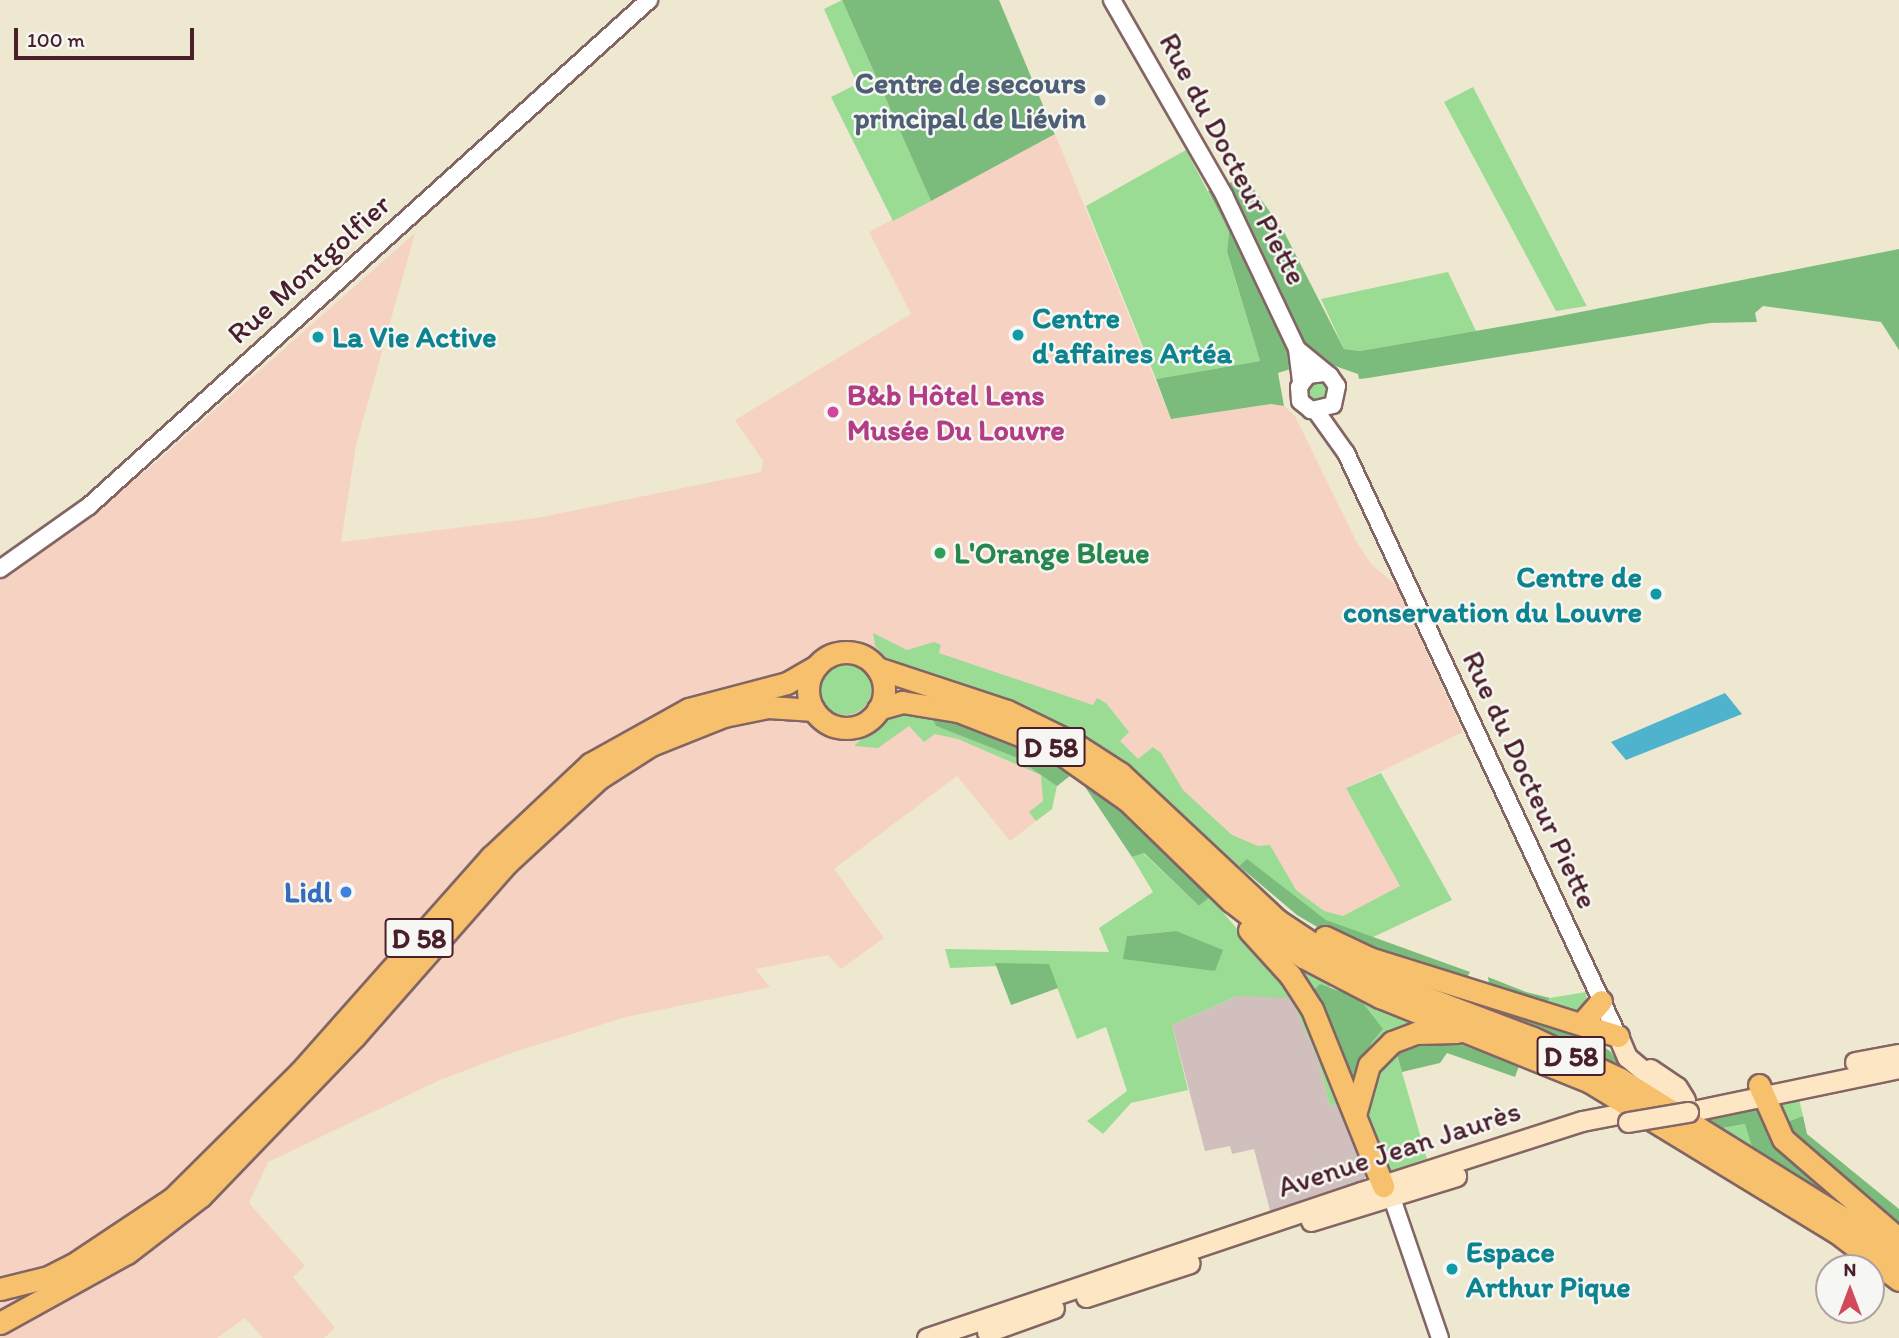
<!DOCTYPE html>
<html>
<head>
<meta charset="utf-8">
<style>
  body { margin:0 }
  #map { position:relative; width:1899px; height:1338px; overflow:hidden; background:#ede8cf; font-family:Itim,sans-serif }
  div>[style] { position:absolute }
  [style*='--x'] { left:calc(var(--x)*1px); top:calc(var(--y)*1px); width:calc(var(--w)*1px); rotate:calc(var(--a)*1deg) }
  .built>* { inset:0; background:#f6d2c3 }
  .industrial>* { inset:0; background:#d1bfbd }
  .green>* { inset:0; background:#9adc93 }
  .round { border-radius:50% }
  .forest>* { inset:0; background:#7bbc7d }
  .water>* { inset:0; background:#4fb3ce }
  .roads { filter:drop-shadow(2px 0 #836564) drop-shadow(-2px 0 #836564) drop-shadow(0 2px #836564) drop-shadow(0 -2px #836564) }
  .tertiary>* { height:16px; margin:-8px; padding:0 8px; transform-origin:8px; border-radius:8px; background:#fff }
  .secondary>* { height:19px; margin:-9.5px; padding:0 9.5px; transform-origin:9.5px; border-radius:9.5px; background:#fce6c4 }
  .primary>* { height:21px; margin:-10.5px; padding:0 10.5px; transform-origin:10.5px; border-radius:10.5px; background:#f7c06c }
  .primary>.ring { margin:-10.5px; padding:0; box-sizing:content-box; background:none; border:21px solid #f7c06c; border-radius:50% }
  .trunk>* { height:21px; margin:-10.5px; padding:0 10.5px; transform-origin:10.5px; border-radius:10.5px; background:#f7c06c }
  .bridges { filter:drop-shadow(2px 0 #836564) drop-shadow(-2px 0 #836564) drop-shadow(0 2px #836564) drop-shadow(0 -2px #836564) }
  .secondary-bridge>* { height:19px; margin:-9.5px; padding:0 9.5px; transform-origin:9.5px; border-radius:9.5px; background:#fce6c4 }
  .dots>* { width:19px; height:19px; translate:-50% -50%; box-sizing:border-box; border:4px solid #f6f6f2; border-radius:50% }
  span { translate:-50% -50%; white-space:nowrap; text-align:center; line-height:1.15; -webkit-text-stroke:5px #f6f6f2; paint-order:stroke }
  .shield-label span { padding:2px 5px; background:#f6f6f2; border:2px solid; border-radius:5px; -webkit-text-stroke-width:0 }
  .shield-label { font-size:28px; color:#4a1f2b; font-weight:700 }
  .service-label { font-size:30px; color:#4e5e75; font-weight:700 }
  .right { translate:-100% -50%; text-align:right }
  .street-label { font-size:30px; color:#4a1f2b }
  .culture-label { font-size:30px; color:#0d838f; font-weight:700 }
  .left { translate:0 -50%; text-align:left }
  .hotel-label { font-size:30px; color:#b23c85; font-weight:700 }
  .leisure-label { font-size:30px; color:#27864d; font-weight:700 }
  .shop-label { font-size:30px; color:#366cbe; font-weight:700 }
  .north { position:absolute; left:1815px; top:1254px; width:70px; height:70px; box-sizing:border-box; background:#f6f6f2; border:2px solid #b1a0a2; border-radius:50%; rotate:0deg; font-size:19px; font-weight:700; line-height:28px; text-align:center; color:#4a1f2b }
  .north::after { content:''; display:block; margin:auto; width:24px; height:32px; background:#d1495b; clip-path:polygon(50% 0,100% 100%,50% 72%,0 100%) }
  .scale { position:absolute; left:14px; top:28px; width:180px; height:32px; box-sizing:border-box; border:4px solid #4a1f2b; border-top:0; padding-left:9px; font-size:21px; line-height:24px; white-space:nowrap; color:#4a1f2b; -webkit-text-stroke:5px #f6f6f2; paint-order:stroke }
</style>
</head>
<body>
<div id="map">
  <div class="built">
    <i style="clip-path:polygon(1055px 134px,1171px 419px,1272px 404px,1284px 406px,1295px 416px,1356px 541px,1371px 564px,1396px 585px,1463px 732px,1346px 788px,1417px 916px,1371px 938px,1326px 920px,1134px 762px,1074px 772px,1053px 790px,1052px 809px,1010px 841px,957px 776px,834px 869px,884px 938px,841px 969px,828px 955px,755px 969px,770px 987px,626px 1017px,514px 1052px,440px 1080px,268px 1162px,249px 1203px,305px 1266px,293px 1277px,335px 1328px,324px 1338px,263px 1338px,245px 1318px,217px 1338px,0 1338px,0 576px,147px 470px,415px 233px,356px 445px,341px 542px,537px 518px,761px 472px,763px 461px,735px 420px,911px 314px,869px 232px)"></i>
  </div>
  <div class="industrial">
    <i style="clip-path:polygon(1259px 994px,1291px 997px,1318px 1059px,1330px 1106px,1344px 1103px,1366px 1174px,1362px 1185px,1272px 1218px,1254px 1149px,1232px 1154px,1230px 1146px,1205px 1151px,1172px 1025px,1237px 996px)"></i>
  </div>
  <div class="green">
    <i style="clip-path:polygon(842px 0,931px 201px,893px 221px,831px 97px,857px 84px,824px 9px)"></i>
    <i style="clip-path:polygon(1473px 87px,1584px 301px,1587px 306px,1556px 311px,1444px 102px)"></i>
    <i style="clip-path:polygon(1186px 150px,1229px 232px,1227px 253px,1260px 361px,1156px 379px,1086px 206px)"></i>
    <i style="clip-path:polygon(1448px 272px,1476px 331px,1360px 351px,1344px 349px,1321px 299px)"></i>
    <i class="round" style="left:1308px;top:382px;width:20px;height:20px"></i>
    <i style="clip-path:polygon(873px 633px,907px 650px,934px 642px,941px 645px,939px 653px,1093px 705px,1097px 698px,1106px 703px,1129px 732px,1120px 741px,1138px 759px,1153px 747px,1161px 753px,1183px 790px,1232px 835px,1258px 846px,1270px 845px,1296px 890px,1324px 911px,1343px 916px,1400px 886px,1346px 788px,1381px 773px,1452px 900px,1371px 938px,1326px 920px,1247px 860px,1239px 866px,1157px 790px,1083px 738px,1007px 701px,917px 673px,887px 658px,875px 646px)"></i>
    <i class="round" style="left:818px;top:661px;width:54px;height:54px"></i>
    <i style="clip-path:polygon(904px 712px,931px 715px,936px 726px,1015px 757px,1045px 775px,1057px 786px,1052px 809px,1036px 821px,1029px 812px,1043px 801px,1041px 775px,958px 739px,935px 734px,924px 742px,909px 726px,878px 748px,854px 746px,882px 720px)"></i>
    <i style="clip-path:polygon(evenodd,1143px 853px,1199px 906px,1210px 897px,1304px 1008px,1344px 1103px,1330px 1106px,1318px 1059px,1291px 998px,1237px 996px,1172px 1025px,1188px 1090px,1131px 1103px,1103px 1134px,1087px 1121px,1127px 1091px,1106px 1027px,1077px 1039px,1048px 964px,950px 968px,945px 949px,1109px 952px,1099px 928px,1153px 892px,1132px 857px,1143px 853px,1176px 931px,1215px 971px,1176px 963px,1127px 936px,1176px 931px)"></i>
    <i style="clip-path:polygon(1300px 968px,1301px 967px,1334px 986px,1312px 992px)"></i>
    <i style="clip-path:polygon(1586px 992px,1587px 1005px,1579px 1013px,1543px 1005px,1550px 998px)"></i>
    <i style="clip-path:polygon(1359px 998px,1418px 1021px,1367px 1054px,1372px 1042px,1369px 1013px)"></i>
    <i style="clip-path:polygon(1395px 1048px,1427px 1159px,1391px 1171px,1363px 1116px,1367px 1082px)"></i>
    <i style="clip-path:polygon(1798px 1095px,1803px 1116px,1781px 1124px,1781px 1099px)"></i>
    <i style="clip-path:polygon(1746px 1124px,1754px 1153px,1717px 1129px)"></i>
  </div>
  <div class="forest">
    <i style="clip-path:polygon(842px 0,999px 0,1055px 134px,931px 201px)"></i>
    <i style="clip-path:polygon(1245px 177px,1283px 230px,1344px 349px,1360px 351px,1550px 318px,1899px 249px,1899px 350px,1881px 322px,1763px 306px,1755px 313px,1757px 322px,1710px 323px,1368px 378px,1359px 379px,1358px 374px,1318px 360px,1278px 373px,1284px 406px,1271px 404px,1171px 419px,1156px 379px,1260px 361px,1227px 252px,1229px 232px,1208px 191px)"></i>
    <i style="clip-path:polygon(931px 715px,1016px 739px,1075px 772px,1150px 834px,1210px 897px,1199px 906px,1144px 853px,1132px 857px,1075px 772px,1057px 786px,1015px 757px,936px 726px)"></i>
    <i style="clip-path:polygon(1247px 859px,1326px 920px,1470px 972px,1465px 981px,1329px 934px,1297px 915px,1239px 866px)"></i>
    <i style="clip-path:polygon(1176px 931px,1223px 950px,1215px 971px,1123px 959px,1127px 936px)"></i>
    <i style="clip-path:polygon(995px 963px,1049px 964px,1058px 988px,1011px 1005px)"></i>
    <i style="clip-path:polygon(1488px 977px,1526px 992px,1550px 998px,1543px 1005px,1490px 989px)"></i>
    <i style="clip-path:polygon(1425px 981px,1580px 1028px,1611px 1052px,1623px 1071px,1423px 989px)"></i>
    <i style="clip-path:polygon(1320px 984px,1359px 998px,1383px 1029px,1372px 1042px,1358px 1075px,1347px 1078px,1312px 992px)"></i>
    <i style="clip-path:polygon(1423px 1040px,1452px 1041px,1519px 1066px,1515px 1077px,1447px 1053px,1440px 1063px,1402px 1072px,1395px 1048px)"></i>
    <i style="clip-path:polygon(1758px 1105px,1846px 1202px,1840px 1207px,1754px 1153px,1745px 1124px,1717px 1129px,1697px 1117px)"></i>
    <i style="clip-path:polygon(1803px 1116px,1807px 1134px,1899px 1209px,1899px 1231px,1781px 1124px)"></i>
  </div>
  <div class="water">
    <i style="clip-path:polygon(1725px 693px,1742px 714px,1626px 760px,1611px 742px)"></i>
  </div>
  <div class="roads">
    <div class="tertiary">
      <i style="--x:1112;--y:0;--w:225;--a:60.1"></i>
      <i style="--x:1224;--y:195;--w:170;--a:64.6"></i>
      <i style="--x:1297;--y:349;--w:32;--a:83"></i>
      <i style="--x:1297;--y:349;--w:43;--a:39.3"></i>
      <i style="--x:1330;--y:376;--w:12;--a:55"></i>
      <i style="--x:1337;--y:386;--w:19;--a:102"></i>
      <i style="--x:1333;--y:405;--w:23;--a:167"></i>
      <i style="--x:1311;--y:410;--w:14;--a:-141"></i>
      <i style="--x:1300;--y:401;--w:14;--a:-94"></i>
      <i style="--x:1299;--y:387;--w:15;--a:-53"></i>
      <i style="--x:1308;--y:375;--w:16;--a:-7"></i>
      <i style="--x:1316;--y:411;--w:52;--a:54.5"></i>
      <i style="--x:1346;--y:453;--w:643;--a:64.99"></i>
      <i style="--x:0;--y:569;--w:109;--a:-35.3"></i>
      <i style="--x:89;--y:506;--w:755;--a:-42.1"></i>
      <i style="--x:1392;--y:1198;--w:148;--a:71.1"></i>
    </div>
    <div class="secondary">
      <i style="--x:1618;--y:1036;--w:23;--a:67"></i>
      <i style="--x:1627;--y:1057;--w:35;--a:40"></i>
      <i style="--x:1654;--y:1080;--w:27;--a:56"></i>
      <i style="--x:1669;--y:1102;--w:21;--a:28"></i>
      <i style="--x:1688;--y:1112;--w:216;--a:-11.8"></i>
      <i style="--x:1855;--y:1062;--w:45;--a:-10.3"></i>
      <i style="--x:1650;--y:1069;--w:32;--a:34"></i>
      <i style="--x:1677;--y:1087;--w:15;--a:58"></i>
      <i style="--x:1311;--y:1221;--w:152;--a:-17.2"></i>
      <i style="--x:1086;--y:1297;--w:109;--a:-18.1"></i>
      <i style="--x:987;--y:1332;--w:71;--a:-19.7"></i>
      <i style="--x:927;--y:1338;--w:458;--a:-18.6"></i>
      <i style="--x:1361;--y:1192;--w:232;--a:-17.8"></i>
      <i style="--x:1582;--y:1121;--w:33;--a:-11"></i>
    </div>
    <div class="primary">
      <i class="ring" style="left:808px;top:652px;width:55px;height:55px"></i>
      <i style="--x:0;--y:1289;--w:49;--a:-14"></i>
      <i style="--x:48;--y:1277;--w:33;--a:-27"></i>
      <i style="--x:77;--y:1262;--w:115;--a:-33.7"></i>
      <i style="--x:173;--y:1198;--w:179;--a:-44.8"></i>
      <i style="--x:300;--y:1072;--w:288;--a:-48.4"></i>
      <i style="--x:491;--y:857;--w:136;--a:-43.2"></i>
      <i style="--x:590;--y:764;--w:113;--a:-29.1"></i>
      <i style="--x:689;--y:709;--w:101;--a:-14.9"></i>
      <i style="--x:787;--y:683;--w:34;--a:-30"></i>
      <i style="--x:0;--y:1323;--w:145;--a:-28.9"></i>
      <i style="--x:127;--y:1253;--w:93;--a:-37.6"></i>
      <i style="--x:201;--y:1196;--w:222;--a:-46.1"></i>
      <i style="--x:355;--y:1036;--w:229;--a:-48.7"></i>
      <i style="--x:506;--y:864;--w:125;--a:-42.7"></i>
      <i style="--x:598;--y:779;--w:63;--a:-32.7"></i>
      <i style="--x:651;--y:745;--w:79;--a:-21.7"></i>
      <i style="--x:724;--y:716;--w:45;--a:-11.6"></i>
      <i style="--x:768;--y:707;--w:46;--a:3.7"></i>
    </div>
    <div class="trunk">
      <i style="--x:877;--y:668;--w:137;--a:18.3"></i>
      <i style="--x:1007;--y:711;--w:76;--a:25.9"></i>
      <i style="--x:1075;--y:744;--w:54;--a:32.8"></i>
      <i style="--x:1120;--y:773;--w:215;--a:43.1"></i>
      <i style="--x:1277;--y:920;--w:43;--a:33.7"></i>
      <i style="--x:1313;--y:944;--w:79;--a:27.9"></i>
      <i style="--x:1383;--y:981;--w:160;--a:20.8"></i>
      <i style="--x:1533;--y:1038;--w:96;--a:25.2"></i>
      <i style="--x:1620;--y:1079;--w:265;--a:31.9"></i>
      <i style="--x:1845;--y:1219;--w:68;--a:37.2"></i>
      <i style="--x:878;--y:709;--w:25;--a:-16"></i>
      <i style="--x:902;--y:702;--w:57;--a:9.1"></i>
      <i style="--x:958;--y:711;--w:102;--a:21.3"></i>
      <i style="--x:1053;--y:748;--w:92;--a:35.2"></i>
      <i style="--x:1128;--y:801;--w:144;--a:44.2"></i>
      <i style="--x:1231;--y:901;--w:91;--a:37.9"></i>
      <i style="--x:1303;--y:957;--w:87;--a:27.5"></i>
      <i style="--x:1380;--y:997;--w:227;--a:22"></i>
      <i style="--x:1590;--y:1082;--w:288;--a:31.4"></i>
      <i style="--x:1836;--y:1232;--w:79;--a:37.3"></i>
      <i style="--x:1249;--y:930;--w:61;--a:47.7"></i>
      <i style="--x:1290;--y:975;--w:40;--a:57.1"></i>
      <i style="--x:1312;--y:1009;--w:191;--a:68.1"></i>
      <i style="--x:1325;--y:937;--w:49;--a:25.5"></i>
      <i style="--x:1369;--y:958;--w:261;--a:17.4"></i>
      <i style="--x:1582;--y:1023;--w:29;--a:-49"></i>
      <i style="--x:1759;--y:1085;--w:59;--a:66"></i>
      <i style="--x:1783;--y:1139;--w:153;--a:40.8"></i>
      <i style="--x:1355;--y:1115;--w:52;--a:-74.4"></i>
      <i style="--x:1369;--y:1065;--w:33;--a:-45"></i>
      <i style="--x:1392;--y:1042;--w:26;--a:-21"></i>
      <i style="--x:1416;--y:1033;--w:41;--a:-1.4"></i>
    </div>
  </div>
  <div class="bridges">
    <div class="secondary-bridge">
      <i style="--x:1628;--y:1122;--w:61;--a:-9.5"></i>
    </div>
  </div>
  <div class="dots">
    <i style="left:1100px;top:100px;background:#5c6f8a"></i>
    <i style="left:1018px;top:335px;background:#0f9aa8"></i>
    <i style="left:318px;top:337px;background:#0f9aa8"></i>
    <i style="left:833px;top:412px;background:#d1479c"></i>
    <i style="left:940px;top:553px;background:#2e9e5b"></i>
    <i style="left:1656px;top:594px;background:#0f9aa8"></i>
    <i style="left:346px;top:892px;background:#3f7fe0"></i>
    <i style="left:1452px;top:1269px;background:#0f9aa8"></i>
  </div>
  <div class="shield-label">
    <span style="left:1051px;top:747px">D 58</span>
    <span style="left:419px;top:938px">D 58</span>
    <span style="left:1571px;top:1056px">D 58</span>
  </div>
  <div class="service-label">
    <span class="right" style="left:1086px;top:100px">Centre de secours<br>principal de Liévin</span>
  </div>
  <div class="street-label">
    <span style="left:1233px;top:159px;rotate:62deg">Rue du Docteur Piette</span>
    <span style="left:309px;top:269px;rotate:-42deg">Rue Montgolfier</span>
    <span style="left:1530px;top:780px;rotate:65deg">Rue du Docteur Piette</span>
    <span style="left:1399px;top:1149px;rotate:-18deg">Avenue Jean Jaurès</span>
  </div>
  <div class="culture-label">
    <span class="left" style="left:1032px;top:335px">Centre<br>d'affaires Artéa</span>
    <span class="left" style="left:332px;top:337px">La Vie Active</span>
    <span class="right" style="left:1642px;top:594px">Centre de<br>conservation du Louvre</span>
    <span class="left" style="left:1466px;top:1269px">Espace<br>Arthur Pique</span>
  </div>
  <div class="hotel-label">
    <span class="left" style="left:847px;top:412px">B&amp;b Hôtel Lens<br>Musée Du Louvre</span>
  </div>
  <div class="leisure-label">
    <span class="left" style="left:954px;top:553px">L'Orange Bleue</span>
  </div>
  <div class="shop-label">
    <span class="right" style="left:332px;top:892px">Lidl</span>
  </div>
  <div class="north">N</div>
  <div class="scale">100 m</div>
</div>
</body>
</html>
